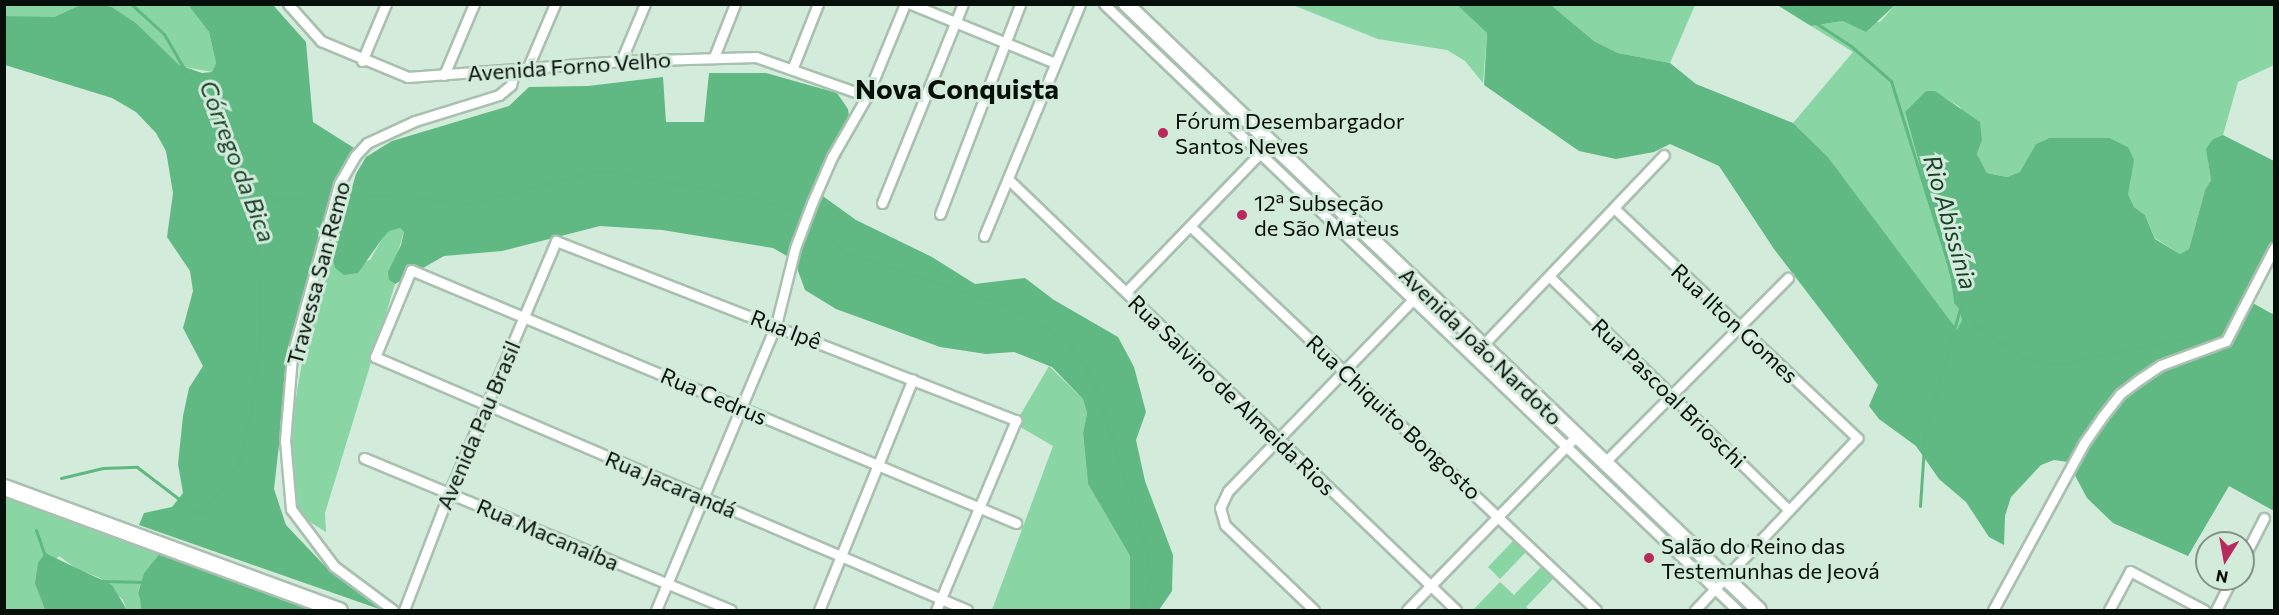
<!DOCTYPE html>
<html>
<head>
<meta charset="utf-8">
<style>
  body { margin:0 }
  #map { position:relative; width:2279px; height:615px; overflow:hidden; background:#d3ebda; font-family:Commissioner,sans-serif }
  div>[style] { position:absolute }
  [style*='--x'] { left:calc(var(--x)*1px); top:calc(var(--y)*1px); width:calc(var(--w)*1px); rotate:calc(var(--a)*1deg) }
  .green>* { inset:0; background:#89d5a4 }
  .forest>* { inset:0; background:#60b983 }
  .stream>* { height:3px; margin:-1.5px; padding:0 1.5px; transform-origin:1.5px; border-radius:1.5px; background:#5fb882 }
  .roads { filter:drop-shadow(2px 0 #a9c0b0) drop-shadow(-2px 0 #a9c0b0) drop-shadow(0 2px #a9c0b0) drop-shadow(0 -2px #a9c0b0) }
  .street>* { height:9px; margin:-4.5px; padding:0 4.5px; transform-origin:4.5px; border-radius:4.5px; background:#fff }
  .secondary>* { height:14px; margin:-7px; padding:0 7px; transform-origin:7px; border-radius:7px; background:#fff }
  .primary>* { height:15px; margin:-7.5px; padding:0 7.5px; transform-origin:7.5px; border-radius:7.5px; background:#fff }
  .dots>* { width:16px; height:16px; translate:-50% -50%; box-sizing:border-box; border:3px solid #d3ebda; border-radius:50% }
  span { translate:-50% -50%; white-space:nowrap; text-align:center; line-height:1.15; -webkit-text-stroke:6px #d3ebda; paint-order:stroke }
  .street-label { font-size:22px; color:#070f0a }
  .poi-label { font-size:22px; color:#070f0a }
  .left { translate:0 -50%; text-align:left }
  .water-label { font-size:24px; color:#1c422b; font-style:italic }
  .district-label { font-size:28px; color:#070f0a; font-weight:700 }
  .frame { position:absolute; inset:0; border:6px solid #070f0a; pointer-events:none }
  .north { position:absolute; left:2195px; top:531px; width:60px; height:60px; box-sizing:border-box; background:#d3ebda; border:2px solid #819387; border-radius:50%; rotate:191deg; font-size:16px; font-weight:700; line-height:24px; text-align:center; color:#070f0a }
  .north::after { content:''; display:block; margin:auto; width:21px; height:27px; background:#b82a5c; clip-path:polygon(50% 0,100% 100%,50% 72%,0 100%) }
</style>
</head>
<body>
<div id="map">
  <div class="green">
    <i style="clip-path:polygon(4px 5px,96px 5px,78px 6px,54px 17px,20px 17px,5px 16px)"></i>
    <i style="clip-path:polygon(100px 5px,188px 5px,209px 32px,216px 63px,212px 72px,179px 66px,136px 23px,112px 7px)"></i>
    <i style="clip-path:polygon(1113px 5px,1117px 5px,1252px 134px,1250px 135px)"></i>
    <i style="clip-path:polygon(1293px 5px,1457px 5px,1487px 33px,1483px 83px,1465px 61px,1447px 50px,1378px 39px)"></i>
    <i style="clip-path:polygon(1551px 5px,1695px 5px,1670px 63px,1618px 53px,1594px 41px)"></i>
    <i style="clip-path:polygon(1895px 5px,2274px 5px,2274px 65px,2238px 82px,2223px 135px,2213px 139px,2208px 161px,2211px 180px,2205px 190px,2189px 249px,2180px 254px,2155px 238px,2145px 215px,2134px 207px,2128px 194px,2128px 147px,2110px 138px,2049px 138px,2036px 144px,2021px 172px,2007px 177px,1987px 173px,1977px 154px,1982px 140px,1960px 107px,1935px 92px,1926px 91px,1905px 113px,1962px 320px,1957px 331px,1828px 157px,1793px 123px,1853px 52px,1811px 26px,1843px 21px,1880px 22px)"></i>
    <i style="clip-path:polygon(1271px 156px,1412px 290px,1413px 292px,1269px 157px)"></i>
    <i style="clip-path:polygon(400px 228px,404px 232px,389px 280px,395px 284px,325px 513px,326px 532px,299px 515px,289px 485px,289px 438px,304px 351px,332px 257px,335px 268px,370px 260px,382px 239px,389px 230px)"></i>
    <i style="clip-path:polygon(1049px 366px,1083px 399px,1087px 413px,1083px 433px,1088px 484px,1130px 556px,1130px 610px,992px 610px,1053px 446px,1015px 424px)"></i>
    <i style="clip-path:polygon(1576px 446px,1717px 580px,1717px 581px,1573px 447px)"></i>
    <i style="clip-path:polygon(4px 496px,160px 553px,144px 573px,138px 592px,144px 610px,127px 610px,123px 600px,100px 578px,77px 569px,59px 556px,35px 584px,45px 610px,5px 610px)"></i>
    <i style="clip-path:polygon(1515px 539px,1527px 551px,1500px 579px,1488px 567px)"></i>
    <i style="clip-path:polygon(1542px 566px,1555px 577px,1526px 607px,1529px 610px,1474px 609px,1500px 582px,1514px 595px)"></i>
  </div>
  <div class="forest">
    <i style="clip-path:polygon(100px 4px,112px 7px,136px 23px,179px 65px,202px 73px,212px 72px,216px 63px,209px 32px,188px 5px,273px 5px,306px 42px,313px 122px,354px 148px,346px 162px,285px 391px,274px 489px,286px 525px,323px 564px,382px 610px,139px 525px,144px 513px,172px 507px,183px 493px,178px 464px,183px 416px,189px 388px,203px 366px,183px 328px,193px 291px,190px 271px,167px 237px,173px 193px,166px 151px,156px 133px,136px 112px,112px 98px,5px 65px,4px 16px,54px 17px,78px 6px)"></i>
    <i style="clip-path:polygon(1457px 5px,1551px 5px,1594px 41px,1618px 53px,1670px 63px,1696px 84px,1793px 123px,1828px 157px,1957px 330px,1962px 320px,1905px 112px,1926px 91px,1935px 91px,1980px 122px,1982px 140px,1977px 154px,1987px 173px,2007px 177px,2020px 172px,2036px 144px,2049px 138px,2110px 138px,2128px 147px,2134px 160px,2128px 194px,2134px 207px,2145px 215px,2155px 239px,2180px 254px,2189px 249px,2205px 190px,2211px 180px,2206px 149px,2213px 139px,2223px 135px,2274px 161px,2274px 256px,2251px 302px,2274px 315px,2274px 511px,2229px 486px,2188px 556px,2113px 523px,2087px 498px,2068px 462px,2054px 460px,2041px 465px,2011px 497px,2005px 516px,2004px 545px,1989px 537px,1966px 502px,1939px 479px,1916px 446px,1879px 419px,1869px 406px,1878px 385px,1774px 249px,1719px 166px,1670px 144px,1654px 152px,1616px 159px,1579px 151px,1484px 85px,1487px 33px)"></i>
    <i style="clip-path:polygon(1777px 5px,1895px 5px,1866px 32px,1843px 21px,1811px 26px)"></i>
    <i style="clip-path:polygon(709px 73px,766px 73px,837px 93px,848px 109px,850px 125px,841px 158px,831px 165px,820px 194px,856px 220px,932px 257px,975px 284px,1025px 278px,1054px 300px,1118px 337px,1134px 367px,1146px 412px,1136px 440px,1145px 481px,1173px 555px,1172px 591px,1159px 610px,1130px 610px,1130px 556px,1088px 484px,1083px 433px,1087px 413px,1083px 399px,1052px 367px,1014px 352px,986px 354px,940px 347px,836px 309px,805px 290px,794px 260px,773px 248px,662px 230px,600px 226px,502px 251px,444px 256px,395px 284px,389px 280px,388px 272px,401px 245px,404px 232px,400px 228px,389px 231px,382px 239px,358px 273px,344px 275px,335px 268px,332px 257px,356px 174px,366px 157px,392px 141px,509px 106px,529px 87px,588px 86px,663px 77px,666px 122px,704px 122px)"></i>
    <i style="clip-path:polygon(45px 553px,112px 585px,127px 610px,45px 610px,35px 584px,38px 563px)"></i>
    <i style="clip-path:polygon(160px 553px,310px 610px,144px 610px,138px 593px,144px 573px)"></i>
  </div>
  <div class="stream">
    <i style="--x:1787;--y:4;--w:77;--a:33.3"></i>
    <i style="--x:1851;--y:46;--w:53;--a:41.2"></i>
    <i style="--x:1891;--y:81;--w:200;--a:72.6"></i>
    <i style="--x:1951;--y:272;--w:30;--a:82"></i>
    <i style="--x:1955;--y:302;--w:33;--a:47"></i>
    <i style="--x:1977;--y:326;--w:55;--a:34"></i>
    <i style="--x:2023;--y:357;--w:34;--a:14"></i>
    <i style="--x:2056;--y:365;--w:177;--a:-11.8"></i>
    <i style="--x:241;--y:202;--w:122;--a:-3.8"></i>
    <i style="--x:363;--y:194;--w:109;--a:4.7"></i>
    <i style="--x:472;--y:203;--w:132;--a:-14.5"></i>
    <i style="--x:600;--y:170;--w:147;--a:10.2"></i>
    <i style="--x:745;--y:196;--w:54;--a:16.1"></i>
    <i style="--x:797;--y:211;--w:65;--a:40.6"></i>
    <i style="--x:846;--y:253;--w:174;--a:18.1"></i>
    <i style="--x:1011;--y:307;--w:68;--a:31.8"></i>
    <i style="--x:1069;--y:343;--w:43;--a:56.3"></i>
    <i style="--x:1093;--y:379;--w:161;--a:72.2"></i>
    <i style="--x:1142;--y:532;--w:45;--a:78.4"></i>
    <i style="--x:1151;--y:576;--w:35;--a:105"></i>
    <i style="--x:2236;--y:328;--w:30;--a:-30"></i>
    <i style="--x:2262;--y:313;--w:12;--a:9"></i>
    <i style="--x:61;--y:478;--w:43;--a:-13.4"></i>
    <i style="--x:103;--y:468;--w:34;--a:-2"></i>
    <i style="--x:137;--y:467;--w:79;--a:37.3"></i>
    <i style="--x:200;--y:515;--w:62;--a:-52.2"></i>
    <i style="--x:238;--y:466;--w:57;--a:-76.7"></i>
    <i style="--x:251;--y:411;--w:81;--a:-82.9"></i>
    <i style="--x:261;--y:331;--w:80;--a:-92.9"></i>
    <i style="--x:257;--y:251;--w:135;--a:-109.5"></i>
    <i style="--x:212;--y:124;--w:50;--a:-116.1"></i>
    <i style="--x:190;--y:79;--w:52;--a:-120"></i>
    <i style="--x:164;--y:34;--w:45;--a:-137.7"></i>
    <i style="--x:1920;--y:506;--w:76;--a:-86.2"></i>
    <i style="--x:1925;--y:430;--w:126;--a:-73.9"></i>
    <i style="--x:36;--y:530;--w:24;--a:71"></i>
    <i style="--x:44;--y:553;--w:10;--a:45"></i>
    <i style="--x:51;--y:560;--w:54;--a:22.8"></i>
    <i style="--x:101;--y:581;--w:47;--a:1.2"></i>
    <i style="--x:148;--y:582;--w:14;--a:120"></i>
    <i style="--x:141;--y:594;--w:16;--a:86"></i>
  </div>
  <div class="roads">
    <div class="street">
      <i style="--x:288;--y:4;--w:50;--a:48.3"></i>
      <i style="--x:321;--y:41;--w:94;--a:22.5"></i>
      <i style="--x:408;--y:77;--w:214;--a:-4.3"></i>
      <i style="--x:621;--y:61;--w:135;--a:-1.7"></i>
      <i style="--x:756;--y:57;--w:118;--a:19.4"></i>
      <i style="--x:911;--y:4;--w:156;--a:22.3"></i>
      <i style="--x:1104;--y:4;--w:876;--a:43.75"></i>
      <i style="--x:714;--y:57;--w:57;--a:-68.4"></i>
      <i style="--x:362;--y:61;--w:62;--a:-67.2"></i>
      <i style="--x:621;--y:61;--w:62;--a:-67.2"></i>
      <i style="--x:528;--y:67;--w:69;--a:-66.8"></i>
      <i style="--x:793;--y:67;--w:68;--a:-68.4"></i>
      <i style="--x:444;--y:75;--w:77;--a:-67.1"></i>
      <i style="--x:1008;--y:179;--w:622;--a:43.89"></i>
      <i style="--x:882;--y:203;--w:215;--a:-67.9"></i>
      <i style="--x:1614;--y:208;--w:335;--a:43.4"></i>
      <i style="--x:1857;--y:438;--w:236;--a:133.3"></i>
      <i style="--x:940;--y:214;--w:225;--a:-69.1"></i>
      <i style="--x:1190;--y:226;--w:559;--a:43.4"></i>
      <i style="--x:984;--y:236;--w:251;--a:-67.5"></i>
      <i style="--x:1549;--y:276;--w:335;--a:44.3"></i>
      <i style="--x:1126;--y:292;--w:206;--a:-46"></i>
      <i style="--x:1481;--y:347;--w:265;--a:-46.4"></i>
      <i style="--x:364;--y:458;--w:397;--a:22.5"></i>
      <i style="--x:1604;--y:463;--w:261;--a:-45.2"></i>
      <i style="--x:2243;--y:559;--w:46;--a:-62.9"></i>
      <i style="--x:393;--y:610;--w:74;--a:-143.3"></i>
      <i style="--x:334;--y:566;--w:71;--a:-127"></i>
      <i style="--x:291;--y:509;--w:68;--a:-95"></i>
      <i style="--x:285;--y:441;--w:85;--a:-85.3"></i>
      <i style="--x:292;--y:356;--w:178;--a:-74.7"></i>
      <i style="--x:339;--y:184;--w:32;--a:-60"></i>
      <i style="--x:355;--y:156;--w:18;--a:-47"></i>
      <i style="--x:367;--y:143;--w:53;--a:-24.6"></i>
      <i style="--x:415;--y:121;--w:88;--a:-17.2"></i>
      <i style="--x:499;--y:95;--w:16;--a:-40"></i>
      <i style="--x:511;--y:85;--w:16;--a:-76"></i>
      <i style="--x:404;--y:610;--w:125;--a:-69"></i>
      <i style="--x:449;--y:493;--w:274;--a:-67"></i>
      <i style="--x:556;--y:241;--w:494;--a:21.3"></i>
      <i style="--x:1016;--y:420;--w:206;--a:112.8"></i>
      <i style="--x:656;--y:610;--w:309;--a:-67.2"></i>
      <i style="--x:776;--y:325;--w:79;--a:-76.1"></i>
      <i style="--x:795;--y:248;--w:48;--a:-69.3"></i>
      <i style="--x:812;--y:203;--w:50;--a:-66.5"></i>
      <i style="--x:832;--y:157;--w:70;--a:-60.2"></i>
      <i style="--x:867;--y:96;--w:100;--a:-67.6"></i>
      <i style="--x:819;--y:610;--w:249;--a:-67.9"></i>
      <i style="--x:967;--y:610;--w:644;--a:-156.86"></i>
      <i style="--x:375;--y:357;--w:94;--a:-67.5"></i>
      <i style="--x:411;--y:270;--w:656;--a:22.69"></i>
      <i style="--x:1314;--y:610;--w:123;--a:-136.3"></i>
      <i style="--x:1225;--y:525;--w:18;--a:-106"></i>
      <i style="--x:1220;--y:508;--w:19;--a:-65"></i>
      <i style="--x:1228;--y:491;--w:279;--a:-46"></i>
      <i style="--x:1407;--y:610;--w:243;--a:-45.8"></i>
      <i style="--x:1993;--y:610;--w:190;--a:-61.4"></i>
      <i style="--x:2084;--y:443;--w:32;--a:-55"></i>
      <i style="--x:2102;--y:417;--w:29;--a:-52"></i>
      <i style="--x:2120;--y:394;--w:25;--a:-37"></i>
      <i style="--x:2140;--y:379;--w:25;--a:-34"></i>
      <i style="--x:2161;--y:365;--w:69;--a:-20.3"></i>
      <i style="--x:2226;--y:341;--w:105;--a:-62.7"></i>
      <i style="--x:2109;--y:610;--w:44;--a:-61.7"></i>
      <i style="--x:2130;--y:571;--w:84;--a:27.8"></i>
      <i style="--x:2216;--y:610;--w:35;--a:-63"></i>
    </div>
    <div class="secondary">
      <i style="--x:1126;--y:4;--w:876;--a:43.75"></i>
    </div>
    <div class="primary">
      <i style="--x:4;--y:487;--w:357;--a:20.2"></i>
    </div>
  </div>
  <div class="dots">
    <i style="left:1163px;top:133px;background:#b82a5c"></i>
    <i style="left:1242px;top:215px;background:#b82a5c"></i>
    <i style="left:1649px;top:558px;background:#b82a5c"></i>
  </div>
  <div class="street-label">
    <span style="left:569px;top:66px;rotate:-4deg">Avenida Forno Velho</span>
    <span style="left:318px;top:273px;rotate:-75deg">Travessa San Remo</span>
    <span style="left:1735px;top:323px;rotate:43deg">Rua Ilton Gomes</span>
    <span style="left:786px;top:329px;rotate:21deg">Rua Ipê</span>
    <span style="left:1481px;top:346px;rotate:44deg">Avenida João Nardoto</span>
    <span style="left:1669px;top:393px;rotate:44deg">Rua Pascoal Brioschi</span>
    <span style="left:1232px;top:395px;rotate:44deg">Rua Salvino de Almeida Rios</span>
    <span style="left:714px;top:396px;rotate:23deg">Rua Cedrus</span>
    <span style="left:1394px;top:417px;rotate:43deg">Rua Chiquito Bongosto</span>
    <span style="left:478px;top:425px;rotate:-67deg">Avenida Pau Brasil</span>
    <span style="left:671px;top:484px;rotate:23deg">Rua Jacarandá</span>
    <span style="left:548px;top:534px;rotate:23deg">Rua Macanaíba</span>
  </div>
  <div class="poi-label">
    <span class="left" style="left:1175px;top:133px">Fórum Desembargador<br>Santos Neves</span>
    <span class="left" style="left:1254px;top:215px">12ª Subseção<br>de São Mateus</span>
    <span class="left" style="left:1661px;top:558px">Salão do Reino das<br>Testemunhas de Jeová</span>
  </div>
  <div class="water-label">
    <span style="left:238px;top:161px;rotate:69deg">Córrego da Bica</span>
    <span style="left:1951px;top:222px;rotate:74deg">Rio Abissínia</span>
  </div>
  <div class="district-label">
    <span style="left:957px;top:88px">Nova Conquista</span>
  </div>
  <div class="frame"></div>
  <div class="north">N</div>
</div>
</body>
</html>
